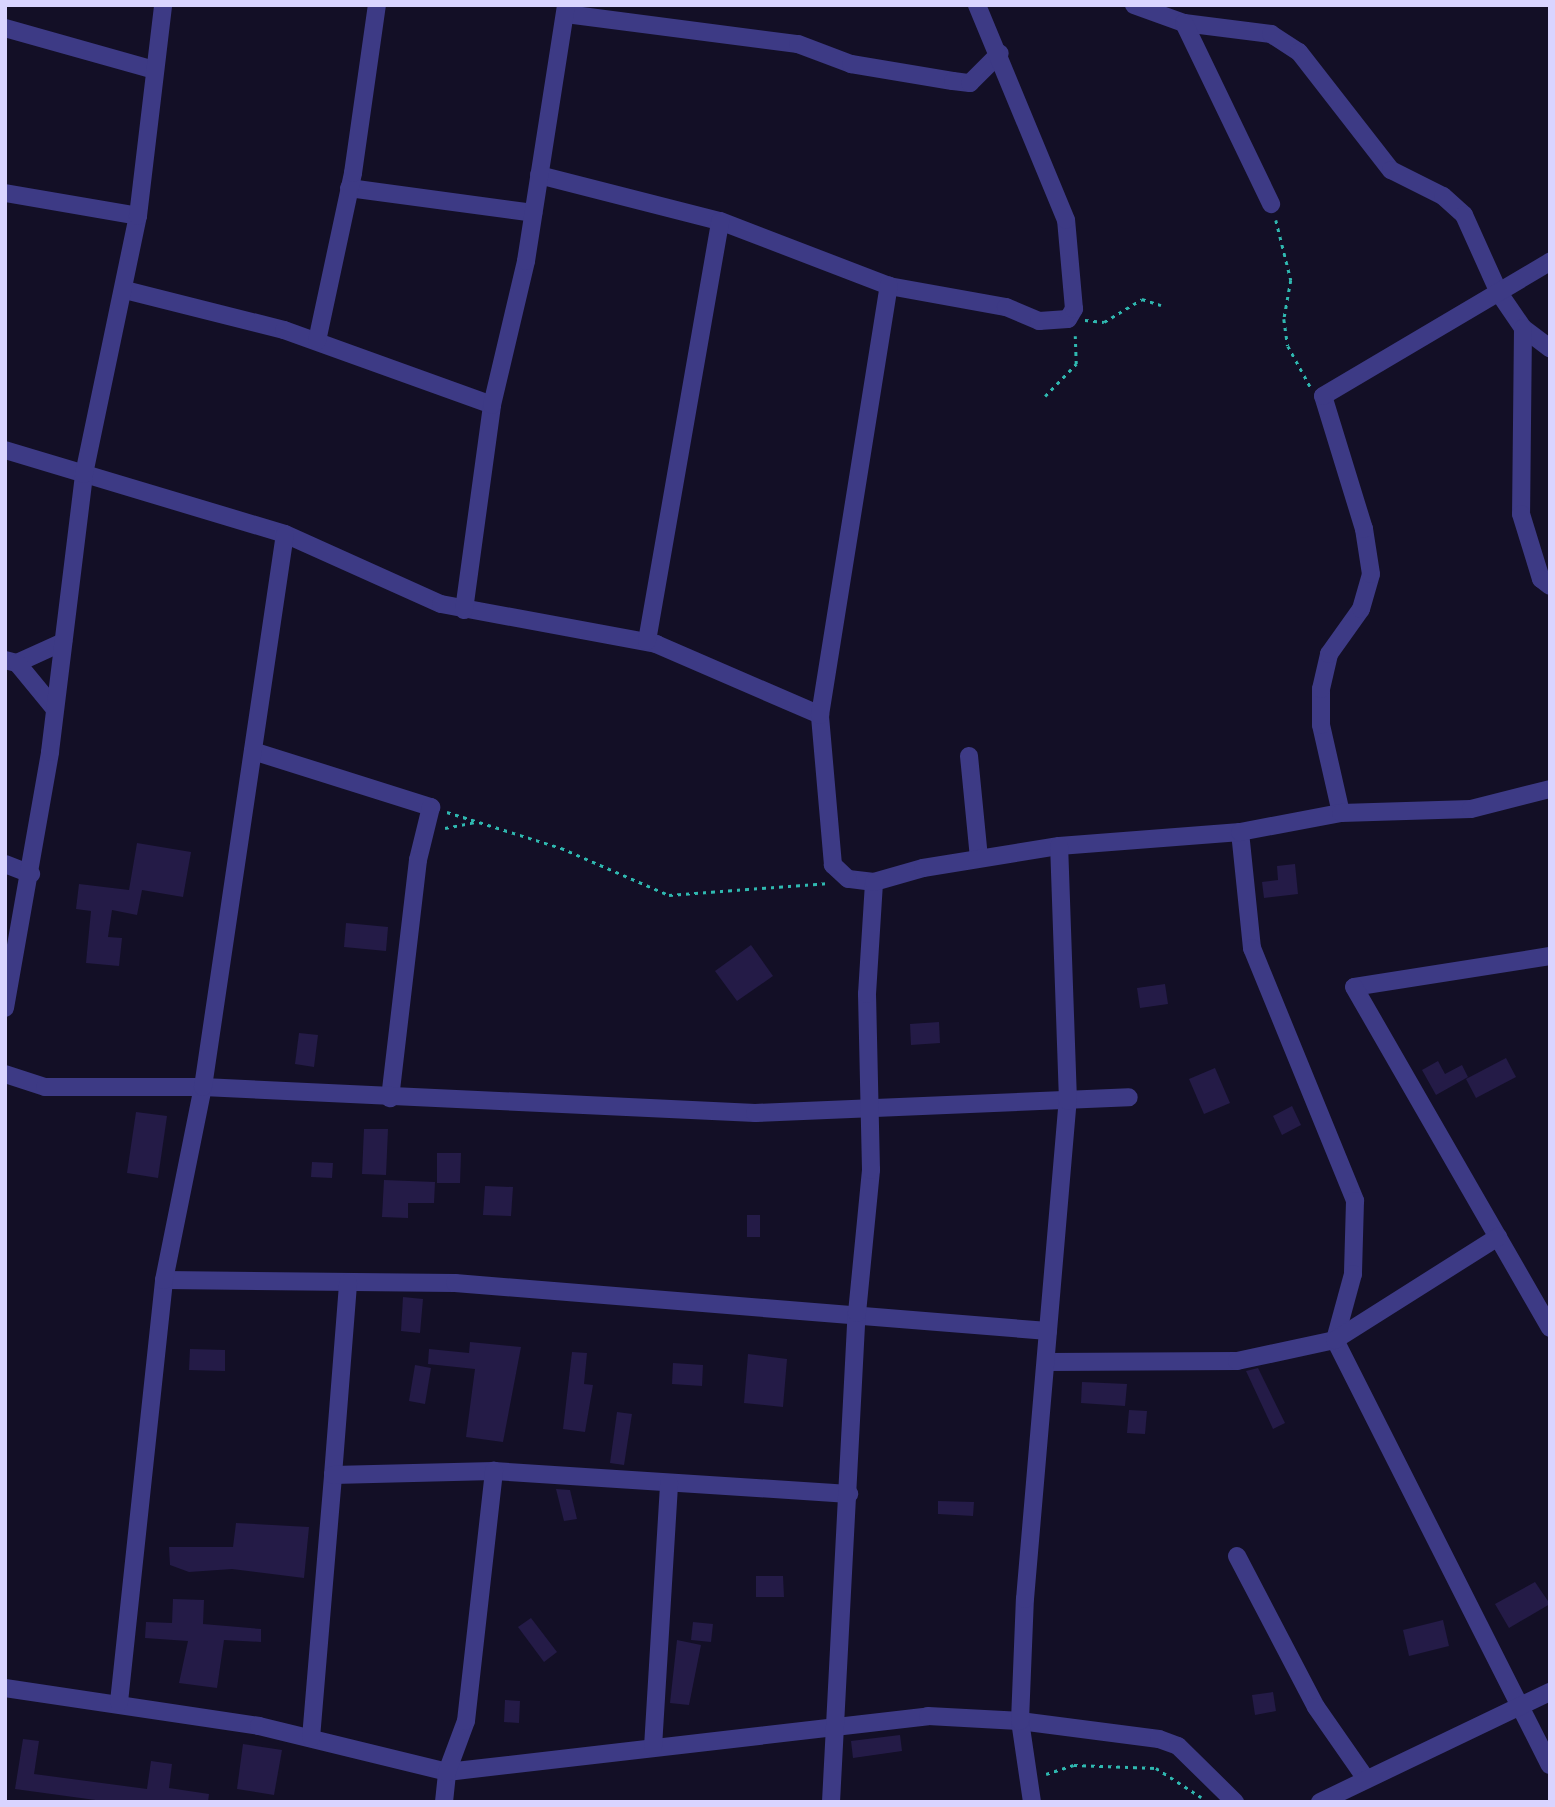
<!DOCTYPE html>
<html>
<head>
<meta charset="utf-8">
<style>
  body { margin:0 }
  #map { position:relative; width:1555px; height:1807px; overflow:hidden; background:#130f26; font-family:Ubuntu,sans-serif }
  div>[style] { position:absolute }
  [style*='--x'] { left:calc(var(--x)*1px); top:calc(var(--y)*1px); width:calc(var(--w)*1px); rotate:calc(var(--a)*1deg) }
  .building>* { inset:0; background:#241b47 }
  .path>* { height:2.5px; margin-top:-1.25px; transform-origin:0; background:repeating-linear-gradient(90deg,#2fb8b0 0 3.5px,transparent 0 8.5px) }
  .street>* { height:18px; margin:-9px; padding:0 9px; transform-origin:9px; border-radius:9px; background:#3d3a85 }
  span { translate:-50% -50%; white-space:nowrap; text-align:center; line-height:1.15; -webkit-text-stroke:5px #130f26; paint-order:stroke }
  .frame { position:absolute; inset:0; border:7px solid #d9d4ff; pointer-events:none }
</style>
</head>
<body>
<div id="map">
  <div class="building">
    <i style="clip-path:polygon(137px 843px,191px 852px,183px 897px,142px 890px,137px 915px,112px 910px,108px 937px,122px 938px,119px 966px,86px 963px,91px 911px,76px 909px,79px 884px,129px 890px)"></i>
    <i style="clip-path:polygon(1295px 864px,1298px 894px,1264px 898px,1262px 882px,1278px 880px,1277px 866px)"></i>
    <i style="clip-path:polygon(346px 923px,388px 927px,386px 951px,344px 947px)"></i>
    <i style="clip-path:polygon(751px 945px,773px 976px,737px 1001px,715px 971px)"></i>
    <i style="clip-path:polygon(1165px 984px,1168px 1004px,1140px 1008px,1137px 988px)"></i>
    <i style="clip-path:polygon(939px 1022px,940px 1043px,911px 1045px,910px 1024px)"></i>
    <i style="clip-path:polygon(299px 1033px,318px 1035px,314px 1067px,295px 1064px)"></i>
    <i style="clip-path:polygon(1506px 1058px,1516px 1077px,1476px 1098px,1466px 1079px)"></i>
    <i style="clip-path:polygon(1438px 1061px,1445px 1074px,1462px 1065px,1468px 1077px,1436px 1095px,1422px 1070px)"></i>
    <i style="clip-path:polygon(1215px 1068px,1230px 1103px,1204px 1114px,1189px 1079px)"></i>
    <i style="clip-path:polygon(1292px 1106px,1301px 1125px,1282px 1135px,1273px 1116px)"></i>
    <i style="clip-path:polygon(136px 1112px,167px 1116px,158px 1178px,127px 1173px)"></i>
    <i style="clip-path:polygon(364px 1129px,388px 1129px,386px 1175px,362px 1174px)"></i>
    <i style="clip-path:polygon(437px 1153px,461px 1153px,460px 1183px,437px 1183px)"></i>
    <i style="clip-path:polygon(312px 1162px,333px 1163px,332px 1178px,311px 1177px)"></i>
    <i style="clip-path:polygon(384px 1180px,435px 1182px,434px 1203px,408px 1203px,408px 1218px,382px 1217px)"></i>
    <i style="clip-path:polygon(485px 1186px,513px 1187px,511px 1216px,483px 1215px)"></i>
    <i style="clip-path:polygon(747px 1215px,760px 1215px,760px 1237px,747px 1237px)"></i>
    <i style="clip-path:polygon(403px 1297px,423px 1299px,420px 1333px,401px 1331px)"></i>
    <i style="clip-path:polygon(470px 1342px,521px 1347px,503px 1442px,466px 1437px,475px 1369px,428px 1364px,429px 1349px,469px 1353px)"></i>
    <i style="clip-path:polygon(190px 1349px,225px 1350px,225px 1371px,189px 1370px)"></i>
    <i style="clip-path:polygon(572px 1352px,587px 1353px,584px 1384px,593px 1385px,585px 1432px,563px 1429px)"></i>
    <i style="clip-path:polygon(748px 1354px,787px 1359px,783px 1407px,744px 1403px)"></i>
    <i style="clip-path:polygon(673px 1363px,703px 1365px,702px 1386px,672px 1384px)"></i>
    <i style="clip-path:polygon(415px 1365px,431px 1368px,425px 1404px,409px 1401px)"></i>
    <i style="clip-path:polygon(1258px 1368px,1285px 1423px,1273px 1429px,1246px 1371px)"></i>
    <i style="clip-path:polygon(1082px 1382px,1127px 1384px,1125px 1406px,1081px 1403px)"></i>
    <i style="clip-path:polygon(1129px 1410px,1147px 1411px,1145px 1434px,1127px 1433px)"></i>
    <i style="clip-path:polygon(617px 1412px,632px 1414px,624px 1465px,610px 1463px)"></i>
    <i style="clip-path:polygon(556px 1489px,570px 1490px,577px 1519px,564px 1521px)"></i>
    <i style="clip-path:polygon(938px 1501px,974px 1502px,973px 1516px,938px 1514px)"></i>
    <i style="clip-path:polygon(236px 1523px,309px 1527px,304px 1578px,232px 1569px,189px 1572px,170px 1565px,169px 1547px,233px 1547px)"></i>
    <i style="clip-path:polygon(756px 1576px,783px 1576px,784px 1597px,756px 1597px)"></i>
    <i style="clip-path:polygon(1535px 1582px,1550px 1604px,1509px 1628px,1495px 1604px)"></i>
    <i style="clip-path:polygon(173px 1599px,204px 1600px,203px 1624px,261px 1629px,261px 1642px,224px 1640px,217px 1688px,179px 1683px,188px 1641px,145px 1638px,146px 1622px,172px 1623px)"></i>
    <i style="clip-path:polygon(531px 1618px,557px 1652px,544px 1662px,518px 1627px)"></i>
    <i style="clip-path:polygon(1443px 1620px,1449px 1646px,1409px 1656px,1403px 1630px)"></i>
    <i style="clip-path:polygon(693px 1622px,713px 1624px,711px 1642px,691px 1640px)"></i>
    <i style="clip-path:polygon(677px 1640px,701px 1645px,689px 1705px,670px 1703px)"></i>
    <i style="clip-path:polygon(1273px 1692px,1276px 1711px,1255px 1715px,1252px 1695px)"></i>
    <i style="clip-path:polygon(505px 1700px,520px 1701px,519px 1723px,504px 1722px)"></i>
    <i style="clip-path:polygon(900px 1735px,902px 1751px,853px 1758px,851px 1741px)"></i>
    <i style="clip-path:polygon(23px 1739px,39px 1741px,34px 1774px,147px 1789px,151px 1761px,172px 1764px,169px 1788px,209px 1794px,208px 1802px,110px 1802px,15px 1789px)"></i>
    <i style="clip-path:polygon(243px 1744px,282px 1750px,274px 1795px,237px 1789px)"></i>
  </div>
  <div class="path">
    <i style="--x:1276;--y:220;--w:62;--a:76"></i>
    <i style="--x:1291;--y:280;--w:40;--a:100"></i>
    <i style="--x:1284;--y:319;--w:27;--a:82"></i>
    <i style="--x:1288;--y:346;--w:46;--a:61.2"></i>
    <i style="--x:1085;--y:320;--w:19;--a:6"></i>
    <i style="--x:1104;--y:322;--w:44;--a:-31.2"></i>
    <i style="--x:1142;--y:299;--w:20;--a:18"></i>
    <i style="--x:1045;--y:396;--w:45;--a:-45.9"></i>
    <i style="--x:1076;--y:364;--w:28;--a:-92"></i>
    <i style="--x:447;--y:812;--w:120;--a:17.5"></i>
    <i style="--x:561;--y:848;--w:118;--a:23.5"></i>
    <i style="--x:669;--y:895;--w:158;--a:-4.3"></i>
    <i style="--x:445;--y:828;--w:32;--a:-11"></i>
    <i style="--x:1046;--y:1774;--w:29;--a:-18"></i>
    <i style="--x:1074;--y:1765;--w:82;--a:2.1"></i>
    <i style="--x:1156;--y:1768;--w:54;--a:32.8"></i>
  </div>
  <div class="street">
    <i style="--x:1134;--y:5;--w:53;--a:19.8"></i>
    <i style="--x:1184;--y:23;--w:88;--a:7.2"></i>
    <i style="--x:1271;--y:34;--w:33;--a:33"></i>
    <i style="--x:1299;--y:52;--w:150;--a:52.1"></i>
    <i style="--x:1391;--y:170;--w:58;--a:26.6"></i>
    <i style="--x:1443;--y:196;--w:28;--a:42"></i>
    <i style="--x:1464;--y:215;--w:85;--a:65.8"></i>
    <i style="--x:1499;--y:293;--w:42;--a:55.6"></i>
    <i style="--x:1523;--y:328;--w:34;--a:37"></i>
    <i style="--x:566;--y:14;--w:234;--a:7.4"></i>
    <i style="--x:798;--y:44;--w:57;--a:20.7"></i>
    <i style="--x:851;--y:64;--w:103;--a:9.5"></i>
    <i style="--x:953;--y:81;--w:17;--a:7"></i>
    <i style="--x:970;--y:83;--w:42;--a:-45"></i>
    <i style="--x:1184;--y:23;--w:201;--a:64.3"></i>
    <i style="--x:5;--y:28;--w:152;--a:15.7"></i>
    <i style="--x:539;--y:175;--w:187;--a:14.3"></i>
    <i style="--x:720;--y:221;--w:181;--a:21"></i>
    <i style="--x:889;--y:286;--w:119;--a:10.2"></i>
    <i style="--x:1006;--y:307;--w:36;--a:23"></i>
    <i style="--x:1039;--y:321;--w:29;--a:-4"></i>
    <i style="--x:1068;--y:319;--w:12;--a:-59"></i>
    <i style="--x:1074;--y:309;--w:89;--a:-95.1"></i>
    <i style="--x:1066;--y:220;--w:233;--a:-112.5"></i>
    <i style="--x:349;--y:188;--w:186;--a:7.7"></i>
    <i style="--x:5;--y:193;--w:135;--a:9.8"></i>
    <i style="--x:125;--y:290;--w:164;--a:14.1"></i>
    <i style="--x:284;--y:330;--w:221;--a:19.8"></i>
    <i style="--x:1523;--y:328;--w:186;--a:90.6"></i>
    <i style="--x:1521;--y:514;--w:68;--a:72.9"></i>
    <i style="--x:1541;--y:579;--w:11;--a:38"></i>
    <i style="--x:317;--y:341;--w:172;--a:-77.9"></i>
    <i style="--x:353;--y:173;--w:170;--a:-81.9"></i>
    <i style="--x:5;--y:450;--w:292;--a:16.7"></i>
    <i style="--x:285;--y:534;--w:171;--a:24.2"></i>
    <i style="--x:441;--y:604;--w:219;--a:10.5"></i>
    <i style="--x:656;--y:644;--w:179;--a:23.4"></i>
    <i style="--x:464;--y:610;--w:207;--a:-82.2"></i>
    <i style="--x:492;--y:405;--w:148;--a:-76.7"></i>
    <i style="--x:526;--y:261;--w:259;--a:-81.1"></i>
    <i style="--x:647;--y:641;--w:426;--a:-80.1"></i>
    <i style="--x:5;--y:660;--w:12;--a:14"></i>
    <i style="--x:17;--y:663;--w:51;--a:-24.5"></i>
    <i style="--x:17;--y:663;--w:58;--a:50.6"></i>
    <i style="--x:253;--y:751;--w:187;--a:17.5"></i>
    <i style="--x:431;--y:807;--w:55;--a:103.8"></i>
    <i style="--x:418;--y:860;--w:240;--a:96.7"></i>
    <i style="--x:969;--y:756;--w:102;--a:84.4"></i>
    <i style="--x:1341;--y:813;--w:90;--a:-102.8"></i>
    <i style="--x:1321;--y:725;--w:36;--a:-90"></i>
    <i style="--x:1321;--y:689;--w:36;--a:-77"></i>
    <i style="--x:1329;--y:654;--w:55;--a:-54.6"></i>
    <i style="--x:1361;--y:609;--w:36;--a:-74"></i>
    <i style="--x:1371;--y:574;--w:46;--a:-98.8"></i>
    <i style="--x:1364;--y:529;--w:139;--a:-107.1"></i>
    <i style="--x:1323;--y:396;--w:264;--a:-30.6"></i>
    <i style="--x:1240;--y:832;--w:117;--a:84.1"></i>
    <i style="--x:1252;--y:948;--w:273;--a:67.8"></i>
    <i style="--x:1355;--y:1201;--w:73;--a:91.6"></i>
    <i style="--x:1353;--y:1274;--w:68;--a:105.3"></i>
    <i style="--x:1335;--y:1340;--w:476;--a:63.2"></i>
    <i style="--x:5;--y:864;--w:28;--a:21"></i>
    <i style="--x:874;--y:882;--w:26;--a:-173"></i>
    <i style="--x:848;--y:879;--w:21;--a:-137"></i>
    <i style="--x:833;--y:865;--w:151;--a:-95"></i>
    <i style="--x:820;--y:715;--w:435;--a:-80.9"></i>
    <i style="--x:1550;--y:956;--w:198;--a:171"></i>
    <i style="--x:1354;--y:987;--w:393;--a:60.1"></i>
    <i style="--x:5;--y:1008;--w:260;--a:-80"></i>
    <i style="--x:50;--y:752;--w:280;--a:-83"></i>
    <i style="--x:84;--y:474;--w:264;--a:-78.2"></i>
    <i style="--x:138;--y:216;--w:212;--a:-83.2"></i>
    <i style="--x:5;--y:1074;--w:42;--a:18"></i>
    <i style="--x:45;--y:1087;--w:158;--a:0"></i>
    <i style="--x:203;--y:1087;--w:553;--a:2.7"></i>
    <i style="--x:755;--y:1113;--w:374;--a:-2.4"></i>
    <i style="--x:164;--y:1280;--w:291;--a:0.6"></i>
    <i style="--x:455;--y:1283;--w:595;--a:4.63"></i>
    <i style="--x:1047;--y:1362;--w:190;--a:-0.3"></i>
    <i style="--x:1237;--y:1361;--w:100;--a:-12.1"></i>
    <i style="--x:1335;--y:1340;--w:193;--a:-32.3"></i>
    <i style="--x:333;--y:1475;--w:193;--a:-85.5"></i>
    <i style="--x:1237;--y:1556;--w:170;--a:62.4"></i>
    <i style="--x:1316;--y:1707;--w:88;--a:55.2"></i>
    <i style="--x:5;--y:1688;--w:257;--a:8.5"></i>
    <i style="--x:259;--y:1726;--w:194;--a:13.7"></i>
    <i style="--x:447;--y:1772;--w:484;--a:-6.6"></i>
    <i style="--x:928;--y:1716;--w:92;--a:3.1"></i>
    <i style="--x:1020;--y:1721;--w:140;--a:7.4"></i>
    <i style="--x:1159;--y:1739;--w:20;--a:20"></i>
    <i style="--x:1178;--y:1746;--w:80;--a:44.5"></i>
    <i style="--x:119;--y:1702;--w:424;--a:-83.9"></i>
    <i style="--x:164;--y:1280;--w:197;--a:-78.6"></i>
    <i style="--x:203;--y:1087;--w:559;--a:-81.57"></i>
    <i style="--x:311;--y:1738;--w:264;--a:-85.2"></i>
    <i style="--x:333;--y:1475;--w:161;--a:-1.4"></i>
    <i style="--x:494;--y:1471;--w:356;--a:3.7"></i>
    <i style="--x:653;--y:1747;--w:264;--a:-86.5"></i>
    <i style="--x:444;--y:1802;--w:30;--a:-84"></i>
    <i style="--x:447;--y:1772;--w:54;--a:-69.6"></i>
    <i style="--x:466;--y:1721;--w:252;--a:-83.6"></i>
    <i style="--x:831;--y:1802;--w:490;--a:-87"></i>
    <i style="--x:857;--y:1313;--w:144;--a:-84.4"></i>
    <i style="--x:871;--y:1170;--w:176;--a:-91.3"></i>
    <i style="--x:867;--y:994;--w:112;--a:-86.4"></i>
    <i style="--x:874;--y:882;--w:51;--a:-15.9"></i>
    <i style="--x:923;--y:868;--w:138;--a:-9.2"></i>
    <i style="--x:1059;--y:846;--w:182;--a:-4.4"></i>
    <i style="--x:1240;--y:832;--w:103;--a:-10.7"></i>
    <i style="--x:1341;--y:813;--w:130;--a:-1.8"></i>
    <i style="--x:1471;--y:809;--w:81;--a:-14.2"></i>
    <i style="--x:1032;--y:1802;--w:82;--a:-98.4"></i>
    <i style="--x:1020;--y:1721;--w:122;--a:-87.7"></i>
    <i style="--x:1025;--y:1599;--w:500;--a:-85.1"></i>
    <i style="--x:1068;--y:1101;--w:255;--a:-92"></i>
    <i style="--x:1320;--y:1802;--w:255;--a:-25.6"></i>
  </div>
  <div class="frame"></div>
</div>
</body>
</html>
